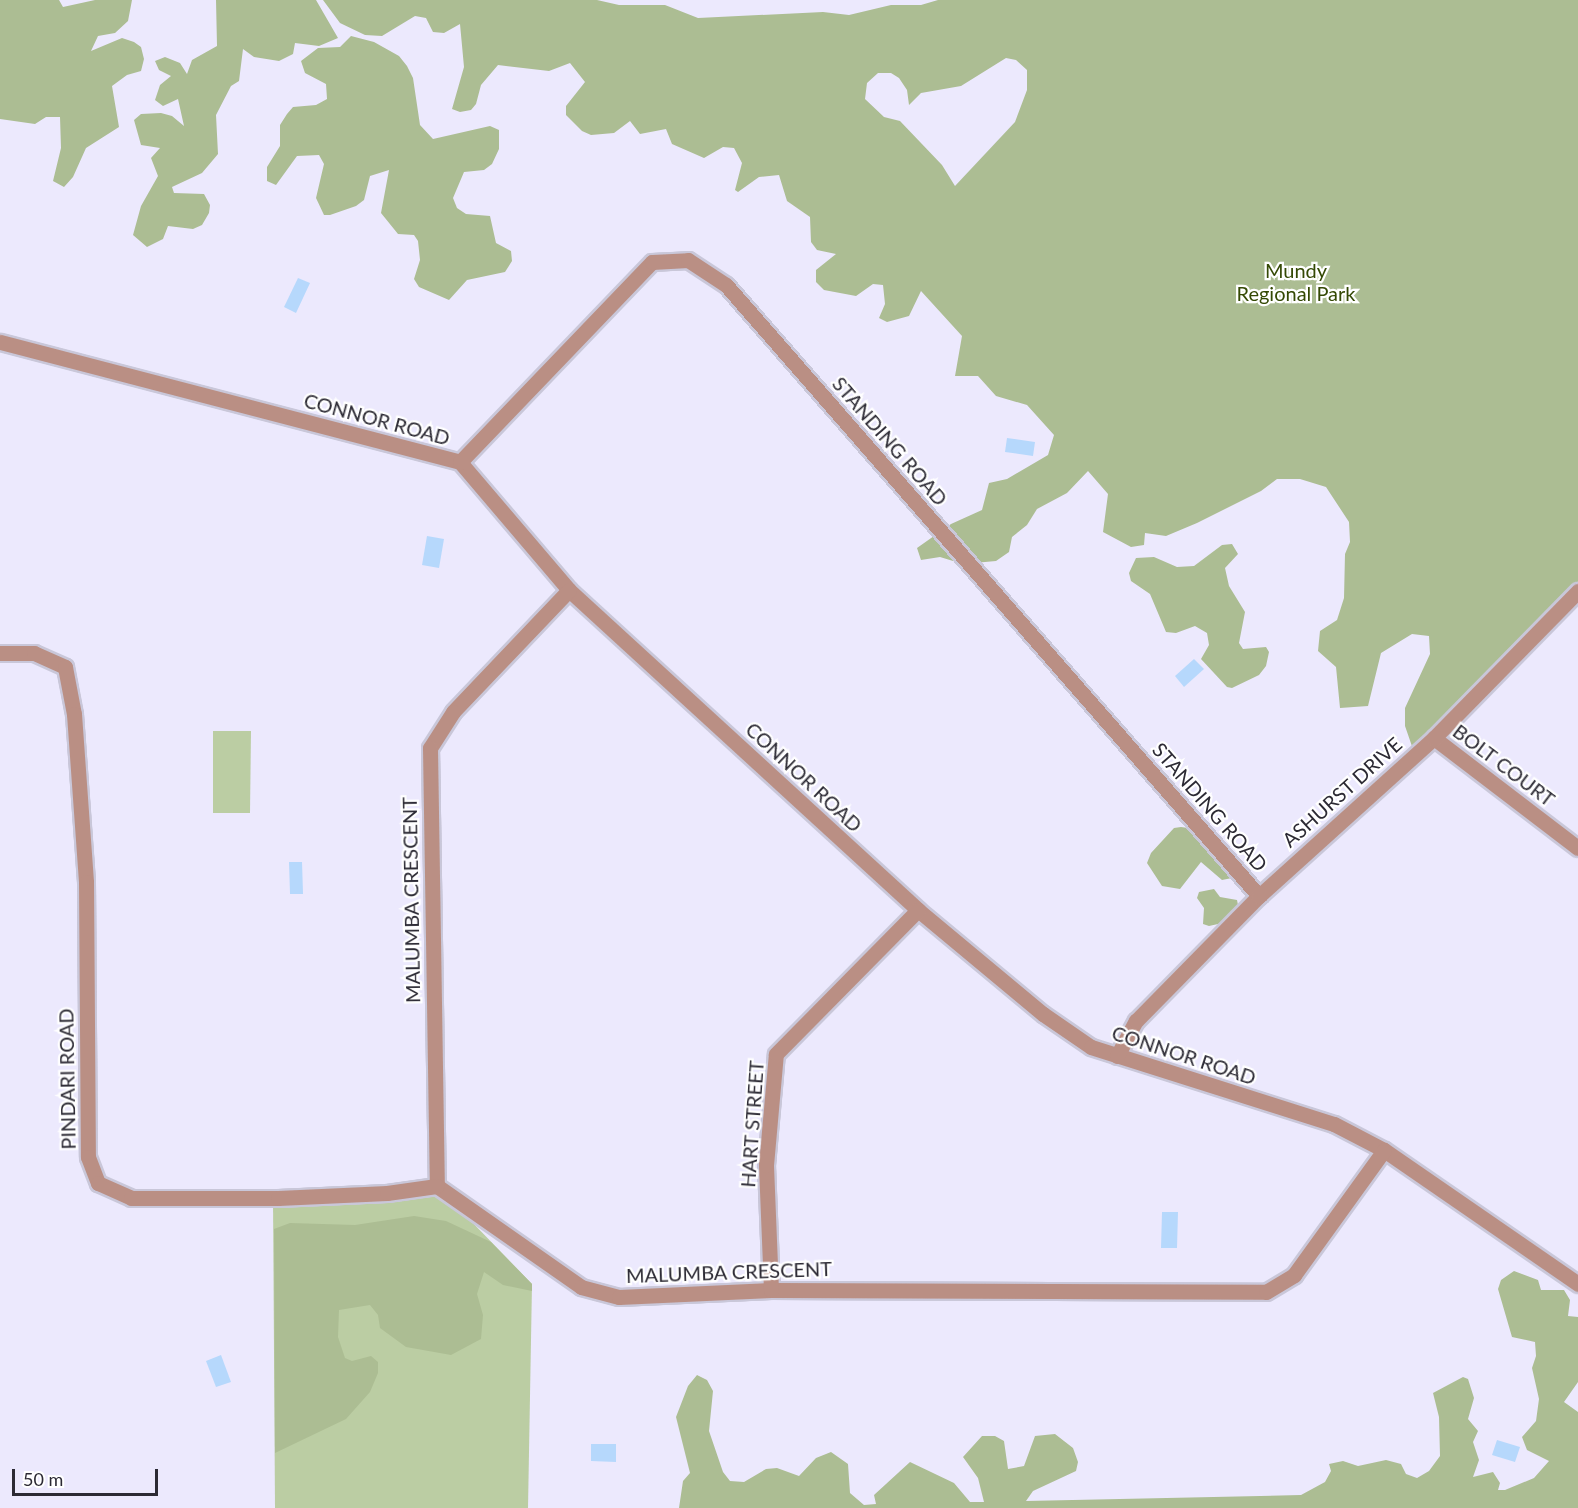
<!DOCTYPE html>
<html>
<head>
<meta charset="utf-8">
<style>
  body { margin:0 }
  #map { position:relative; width:1578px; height:1508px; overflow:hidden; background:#ece9fd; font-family:Lato,sans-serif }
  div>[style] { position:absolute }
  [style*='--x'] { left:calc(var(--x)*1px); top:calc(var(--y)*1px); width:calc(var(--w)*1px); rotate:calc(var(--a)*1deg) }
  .green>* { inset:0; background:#bbcda3 }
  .forest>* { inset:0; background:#acbd93 }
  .water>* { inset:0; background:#b6d8fc }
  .roads { filter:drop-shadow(2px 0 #c9c7d9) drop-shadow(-2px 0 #c9c7d9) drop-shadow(0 2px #c9c7d9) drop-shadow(0 -2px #c9c7d9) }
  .minor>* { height:15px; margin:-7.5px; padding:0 7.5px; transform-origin:7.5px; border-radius:7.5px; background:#ba8f84 }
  span { translate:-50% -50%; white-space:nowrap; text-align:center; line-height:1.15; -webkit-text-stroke:4.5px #fff; paint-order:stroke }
  .park-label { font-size:20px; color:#344904 }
  .street-label { font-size:20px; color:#2c2a34 }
  .scale { position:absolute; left:12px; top:1469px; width:146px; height:27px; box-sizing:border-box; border:3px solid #2c2a34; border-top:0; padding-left:8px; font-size:18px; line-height:21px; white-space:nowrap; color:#2c2a34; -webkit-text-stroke:4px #fff; paint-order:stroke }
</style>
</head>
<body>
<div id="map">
  <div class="green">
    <i style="clip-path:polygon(213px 731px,251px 731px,250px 813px,213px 813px)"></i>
    <i style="clip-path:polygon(437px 1186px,532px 1284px,528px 1508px,275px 1508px,273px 1198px)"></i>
  </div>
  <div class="forest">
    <i style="clip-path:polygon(0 0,59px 0,63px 7px,95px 0,132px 0,128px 21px,115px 33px,98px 36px,91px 51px,122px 38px,134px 42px,141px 47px,144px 59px,141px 71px,127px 75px,112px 86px,119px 127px,86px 148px,73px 177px,64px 187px,53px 181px,61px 148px,60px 117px,46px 117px,35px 124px,0 119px)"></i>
    <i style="clip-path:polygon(216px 0,316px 0,338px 38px,319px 46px,295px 43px,293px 54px,279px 61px,254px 57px,243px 49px,239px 81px,231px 86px,216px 115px,218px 154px,202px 173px,172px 187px,174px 193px,204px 194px,210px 205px,209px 213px,202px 225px,193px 229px,168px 226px,163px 239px,147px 247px,133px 235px,141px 206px,158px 176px,151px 158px,160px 148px,141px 145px,134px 120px,141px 114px,161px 113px,172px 116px,184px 126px,178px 99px,163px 106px,155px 100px,160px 85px,171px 76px,159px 70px,155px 61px,165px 57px,180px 63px,187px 74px,192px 60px,217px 46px)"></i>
    <i style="clip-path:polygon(evenodd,323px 0,597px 0,619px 5px,665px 5px,698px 18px,823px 12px,849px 15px,891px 5px,921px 5px,938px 0,1578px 0,1578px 591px,1415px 755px,1405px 726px,1405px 708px,1430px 654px,1429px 636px,1412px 634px,1381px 653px,1368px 706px,1340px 708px,1336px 667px,1318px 651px,1320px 631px,1337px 620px,1344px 598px,1345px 554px,1350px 542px,1349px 522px,1326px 487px,1300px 479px,1277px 479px,1261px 491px,1197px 523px,1166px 536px,1145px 533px,1144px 545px,1131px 547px,1103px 532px,1108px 494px,1088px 471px,1067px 493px,1037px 509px,1027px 525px,1012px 537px,1009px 552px,996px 561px,963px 564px,940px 557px,921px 560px,917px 548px,951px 524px,982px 510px,989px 483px,1007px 479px,1048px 455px,1054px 435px,1027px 405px,996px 396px,978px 376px,955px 376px,962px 336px,921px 291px,909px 316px,887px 322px,879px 318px,885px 304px,883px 285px,873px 284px,856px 296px,824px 290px,816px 282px,816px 270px,836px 254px,817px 250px,811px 242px,810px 217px,787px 201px,779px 175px,759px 177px,738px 192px,735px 190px,742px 163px,734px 148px,723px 147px,704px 158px,672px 144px,666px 129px,640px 134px,630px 121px,614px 133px,591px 135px,582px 131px,566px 115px,566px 106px,585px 82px,570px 63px,549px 71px,498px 65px,481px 85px,476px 104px,471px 110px,460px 112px,452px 109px,464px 67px,460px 24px,444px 33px,433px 32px,426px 18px,415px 16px,382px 36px,365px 35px,340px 23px,323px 0,1006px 58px,1016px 60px,1027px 70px,1027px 90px,1015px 122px,955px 186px,942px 165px,900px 121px,884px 117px,865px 99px,867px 83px,878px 73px,891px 73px,899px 78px,907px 90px,909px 105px,921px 93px,961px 86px,1006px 58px)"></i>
    <i style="clip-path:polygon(351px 36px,374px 42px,399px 56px,407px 66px,413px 78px,420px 125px,433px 139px,490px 126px,499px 130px,499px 149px,492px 164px,484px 170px,464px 172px,453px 198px,457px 208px,466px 214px,490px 216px,496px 243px,511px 251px,512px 261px,505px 272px,467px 280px,449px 300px,419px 287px,414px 279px,420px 260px,418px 241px,414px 235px,398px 234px,381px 213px,389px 170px,370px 176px,364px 200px,356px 206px,330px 215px,324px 215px,316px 198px,324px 164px,319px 155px,297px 156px,276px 185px,267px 181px,267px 167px,280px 146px,280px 125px,287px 114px,293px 107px,316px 105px,327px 99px,326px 84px,305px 73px,301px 61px,318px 48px,340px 47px)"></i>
    <i style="clip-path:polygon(1232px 544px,1238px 554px,1225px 568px,1229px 586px,1245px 612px,1239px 643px,1243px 649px,1266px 647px,1269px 652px,1266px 666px,1259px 675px,1232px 688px,1227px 687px,1201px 659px,1209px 645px,1207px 633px,1195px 626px,1176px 633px,1166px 632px,1150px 594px,1131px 581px,1129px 573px,1136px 558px,1154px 557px,1177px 567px,1194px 566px,1222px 545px)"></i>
    <i style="clip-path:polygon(1181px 827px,1188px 828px,1233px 874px,1232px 878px,1222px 880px,1201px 862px,1180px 889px,1162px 886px,1147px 863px,1151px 853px,1174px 828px)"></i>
    <i style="clip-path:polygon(1214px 889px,1220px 897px,1237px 900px,1239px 910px,1227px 922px,1209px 926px,1203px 924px,1204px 908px,1197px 898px,1199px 892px)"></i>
    <i style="clip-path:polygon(414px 1216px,446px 1221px,491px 1242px,532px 1284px,532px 1291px,503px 1285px,484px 1272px,477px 1294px,483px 1315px,481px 1339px,451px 1355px,406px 1347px,380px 1328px,378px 1315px,370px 1305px,339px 1310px,338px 1337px,345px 1358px,352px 1361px,371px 1356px,378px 1362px,378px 1373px,370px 1392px,346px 1419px,275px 1453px,274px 1229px,290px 1223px,355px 1225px)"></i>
    <i style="clip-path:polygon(1514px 1271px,1538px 1280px,1541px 1290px,1564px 1290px,1570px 1300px,1568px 1316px,1578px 1317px,1578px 1382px,1564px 1402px,1578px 1412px,1578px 1508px,679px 1508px,683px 1481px,690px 1473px,676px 1417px,688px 1386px,697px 1375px,707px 1380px,713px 1391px,709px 1431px,723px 1472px,730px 1481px,744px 1482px,766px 1469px,777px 1468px,799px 1476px,816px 1458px,831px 1452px,848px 1464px,850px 1493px,864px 1505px,876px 1504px,874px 1495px,910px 1462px,954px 1483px,970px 1502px,984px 1502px,978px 1478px,963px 1457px,982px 1436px,995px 1436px,1004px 1441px,1008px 1469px,1024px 1466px,1035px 1436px,1055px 1434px,1073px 1448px,1078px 1462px,1076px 1471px,1033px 1491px,1026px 1501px,1301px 1495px,1325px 1482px,1331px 1471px,1329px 1464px,1343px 1461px,1358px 1466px,1386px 1460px,1401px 1464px,1406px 1474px,1417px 1478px,1429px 1471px,1440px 1456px,1439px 1417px,1433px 1393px,1463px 1377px,1468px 1379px,1474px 1398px,1468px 1419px,1478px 1431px,1473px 1442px,1479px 1460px,1473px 1477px,1493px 1472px,1500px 1483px,1498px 1490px,1505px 1490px,1534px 1478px,1549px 1461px,1527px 1450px,1522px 1437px,1536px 1421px,1539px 1399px,1532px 1368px,1536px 1356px,1535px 1342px,1512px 1337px,1498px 1289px,1501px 1280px)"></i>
  </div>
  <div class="water">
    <i style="clip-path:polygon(298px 278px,310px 283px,296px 313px,284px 307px)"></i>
    <i style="clip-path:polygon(1007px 438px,1035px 442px,1033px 456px,1005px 452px)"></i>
    <i style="clip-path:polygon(427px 536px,444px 539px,439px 568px,422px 565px)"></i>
    <i style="clip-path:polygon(1194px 659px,1204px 669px,1184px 687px,1175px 676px)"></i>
    <i style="clip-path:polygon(289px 862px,302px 862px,303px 894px,290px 894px)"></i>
    <i style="clip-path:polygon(1162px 1212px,1178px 1212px,1177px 1248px,1161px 1248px)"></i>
    <i style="clip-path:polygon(221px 1355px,231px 1382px,216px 1387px,206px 1361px)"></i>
    <i style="clip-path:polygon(1497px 1440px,1520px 1447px,1515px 1462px,1492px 1455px)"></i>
    <i style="clip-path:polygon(591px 1444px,616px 1444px,616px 1462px,591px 1461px)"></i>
  </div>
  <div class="roads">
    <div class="minor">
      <i style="--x:0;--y:342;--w:475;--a:14.6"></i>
      <i style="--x:460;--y:462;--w:168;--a:49.6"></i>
      <i style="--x:569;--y:590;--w:473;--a:42.5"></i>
      <i style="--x:918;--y:910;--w:163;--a:39.8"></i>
      <i style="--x:1043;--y:1014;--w:58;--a:34.5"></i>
      <i style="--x:1091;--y:1047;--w:255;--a:17.6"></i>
      <i style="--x:1334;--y:1124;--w:56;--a:27.5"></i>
      <i style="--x:1384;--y:1150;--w:236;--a:34.6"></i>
      <i style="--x:460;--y:462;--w:277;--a:-46.2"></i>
      <i style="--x:652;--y:262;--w:36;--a:-3"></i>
      <i style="--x:688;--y:260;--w:45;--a:33.3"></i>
      <i style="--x:726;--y:285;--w:811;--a:48.9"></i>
      <i style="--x:569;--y:590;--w:168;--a:133.6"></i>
      <i style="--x:453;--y:712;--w:43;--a:122.6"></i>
      <i style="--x:430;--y:748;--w:438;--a:89.1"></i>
      <i style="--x:437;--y:1186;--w:176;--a:35"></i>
      <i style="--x:581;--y:1287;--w:39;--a:15"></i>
      <i style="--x:619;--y:1297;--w:152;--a:-2.6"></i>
      <i style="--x:771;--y:1290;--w:495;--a:0.2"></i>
      <i style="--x:1266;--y:1292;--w:33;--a:-31"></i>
      <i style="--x:1294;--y:1275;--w:154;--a:-54.2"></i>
      <i style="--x:0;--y:653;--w:34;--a:0"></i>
      <i style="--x:34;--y:653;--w:34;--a:24"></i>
      <i style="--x:65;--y:667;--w:48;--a:79.2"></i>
      <i style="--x:74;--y:714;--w:168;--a:85.9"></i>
      <i style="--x:86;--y:882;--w:275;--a:89.6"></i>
      <i style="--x:88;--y:1157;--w:28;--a:69"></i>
      <i style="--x:98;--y:1183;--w:36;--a:24"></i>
      <i style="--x:131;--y:1198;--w:147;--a:0"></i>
      <i style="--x:278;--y:1198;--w:109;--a:-2.6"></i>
      <i style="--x:387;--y:1193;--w:50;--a:-8"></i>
      <i style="--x:1434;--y:738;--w:181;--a:37.4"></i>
      <i style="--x:1117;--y:1056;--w:40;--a:-62"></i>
      <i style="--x:1136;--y:1021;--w:175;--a:-45.5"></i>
      <i style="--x:1259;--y:896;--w:236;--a:-42.1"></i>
      <i style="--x:1434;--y:738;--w:206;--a:-45.6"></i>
      <i style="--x:771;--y:1290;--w:125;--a:-92.3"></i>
      <i style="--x:766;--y:1165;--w:111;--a:-84.9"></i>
      <i style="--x:776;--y:1054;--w:202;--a:-45.4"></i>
    </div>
  </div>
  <div class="park-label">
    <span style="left:1296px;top:282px">Mundy<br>Regional Park</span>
  </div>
  <div class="street-label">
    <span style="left:377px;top:419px;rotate:15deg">CONNOR ROAD</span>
    <span style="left:890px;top:441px;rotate:49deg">STANDING ROAD</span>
    <span style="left:1504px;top:765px;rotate:37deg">BOLT COURT</span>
    <span style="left:804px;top:777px;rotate:43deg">CONNOR ROAD</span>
    <span style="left:1342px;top:792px;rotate:-42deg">ASHURST DRIVE</span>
    <span style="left:1210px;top:807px;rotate:49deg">STANDING ROAD</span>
    <span style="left:411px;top:900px;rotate:-91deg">MALUMBA CRESCENT</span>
    <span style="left:1184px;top:1055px;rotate:18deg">CONNOR ROAD</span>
    <span style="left:67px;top:1079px;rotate:-91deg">PINDARI ROAD</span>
    <span style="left:752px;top:1124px;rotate:-86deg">HART STREET</span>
    <span style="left:729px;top:1272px;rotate:-2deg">MALUMBA CRESCENT</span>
  </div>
  <div class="scale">50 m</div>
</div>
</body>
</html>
